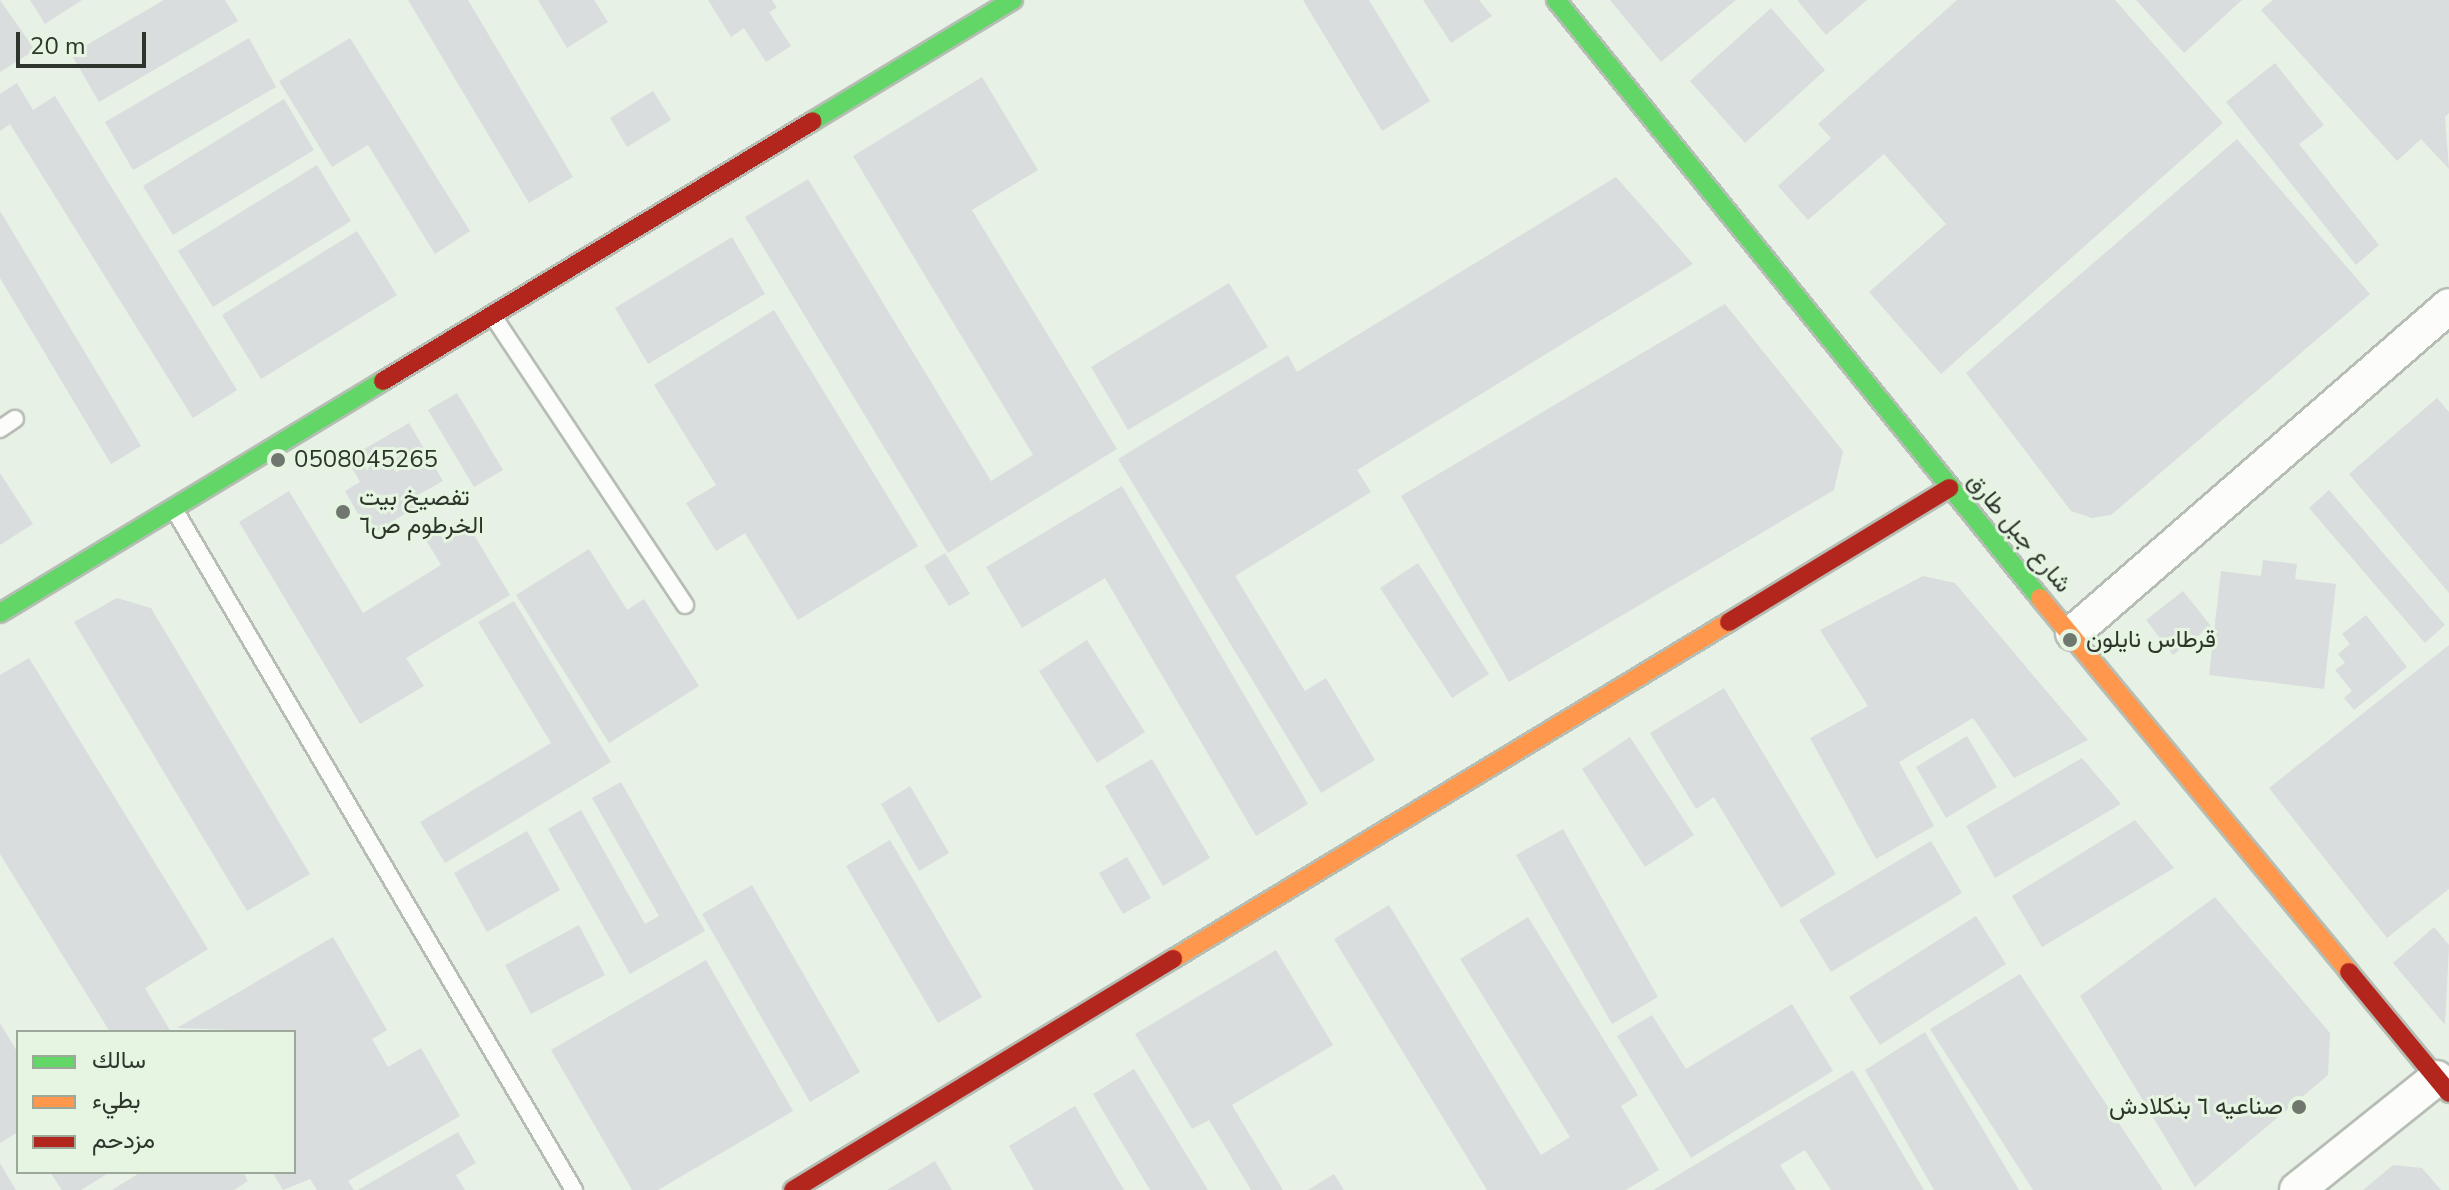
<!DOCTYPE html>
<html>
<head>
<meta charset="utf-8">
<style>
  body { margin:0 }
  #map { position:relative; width:2449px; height:1190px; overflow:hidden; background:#e8f1e6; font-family:"Nunito Sans",Vazirmatn,sans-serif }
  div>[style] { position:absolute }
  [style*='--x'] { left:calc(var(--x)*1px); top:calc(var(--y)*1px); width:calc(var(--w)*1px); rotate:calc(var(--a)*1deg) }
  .building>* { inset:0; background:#d9ddde }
  .roads { filter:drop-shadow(2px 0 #b6bdb4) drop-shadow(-2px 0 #b6bdb4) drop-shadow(0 2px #b6bdb4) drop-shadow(0 -2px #b6bdb4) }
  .lane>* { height:16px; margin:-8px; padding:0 8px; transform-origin:8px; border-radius:8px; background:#fcfdfb }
  .street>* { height:34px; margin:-17px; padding:0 17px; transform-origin:17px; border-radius:17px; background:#fcfdfb }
  .fast>* { height:18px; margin:-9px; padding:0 9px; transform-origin:9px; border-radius:9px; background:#63d668 }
  .slow>* { height:18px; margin:-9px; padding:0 9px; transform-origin:9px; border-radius:9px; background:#ff974d }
  .jam>* { height:18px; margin:-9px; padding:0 9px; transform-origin:9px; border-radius:9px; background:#b3261e }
  .dots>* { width:22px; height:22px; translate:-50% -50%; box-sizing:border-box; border:4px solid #e5f5e1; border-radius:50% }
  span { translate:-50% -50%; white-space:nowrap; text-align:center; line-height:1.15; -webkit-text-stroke:6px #e5f5e1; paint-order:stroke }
  .poi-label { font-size:24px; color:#2e352d }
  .left { translate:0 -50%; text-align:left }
  .right { translate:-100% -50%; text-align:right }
  .street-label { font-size:24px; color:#2e352d }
  .legend { position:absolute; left:16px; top:1030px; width:280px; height:144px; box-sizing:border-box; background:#e5f5e1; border:2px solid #9ca899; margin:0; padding:10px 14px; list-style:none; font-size:24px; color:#2e352d }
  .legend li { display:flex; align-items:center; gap:16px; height:40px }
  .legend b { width:40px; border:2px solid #9ca899 }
  .scale { position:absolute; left:16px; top:32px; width:130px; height:36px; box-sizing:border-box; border:4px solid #2e352d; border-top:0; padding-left:10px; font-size:24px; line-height:28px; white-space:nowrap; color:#2e352d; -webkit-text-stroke:6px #e5f5e1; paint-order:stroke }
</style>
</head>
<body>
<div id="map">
  <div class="building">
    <i style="clip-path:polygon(0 0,35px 50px,0 72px)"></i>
    <i style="clip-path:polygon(30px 0,82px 0,45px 24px)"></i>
    <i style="clip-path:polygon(164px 0,225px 0,238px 21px,99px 102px,71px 54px)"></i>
    <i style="clip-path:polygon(408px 0,468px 0,573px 177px,529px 203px)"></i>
    <i style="clip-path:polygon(538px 0,594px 0,608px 22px,567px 48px)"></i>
    <i style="clip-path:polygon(708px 0,772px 0,777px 8px,769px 12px,791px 46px,766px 62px,744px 28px,731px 37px)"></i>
    <i style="clip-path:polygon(1303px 0,1369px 0,1430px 101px,1382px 131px)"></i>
    <i style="clip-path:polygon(1423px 0,1479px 0,1492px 16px,1451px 43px)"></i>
    <i style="clip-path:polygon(1610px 0,1736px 0,1661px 62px)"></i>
    <i style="clip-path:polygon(1797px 0,1867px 0,1826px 35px)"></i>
    <i style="clip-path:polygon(1957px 0,2115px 0,2223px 123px,1941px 374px,1869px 292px,1946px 224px,1884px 154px,1808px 220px,1778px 186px,1831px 138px,1818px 124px)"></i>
    <i style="clip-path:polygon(2136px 0,2242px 0,2184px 53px)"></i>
    <i style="clip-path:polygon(2273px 0,2449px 0,2449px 113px,2445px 117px,2449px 169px,2421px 139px,2397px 161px,2261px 10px)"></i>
    <i style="clip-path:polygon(1771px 8px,1825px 70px,1745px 143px,1690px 81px)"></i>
    <i style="clip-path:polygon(249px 38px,276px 87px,133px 170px,105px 122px)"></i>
    <i style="clip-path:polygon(350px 38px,470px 231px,435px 254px,368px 145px,332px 167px,279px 81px)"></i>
    <i style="clip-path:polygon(2275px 63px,2324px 125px,2299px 144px,2379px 245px,2356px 265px,2226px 102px)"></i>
    <i style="clip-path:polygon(982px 77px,1038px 170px,972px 210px,1117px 449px,948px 553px,745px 217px,808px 179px,991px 481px,1033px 455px,853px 156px)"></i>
    <i style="clip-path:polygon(17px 83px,33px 110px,55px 96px,237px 390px,193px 418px,10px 124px,0 131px,0 94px)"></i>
    <i style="clip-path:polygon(653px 91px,671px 120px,627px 147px,610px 118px)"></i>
    <i style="clip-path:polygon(284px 99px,314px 150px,173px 235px,143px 186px)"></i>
    <i style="clip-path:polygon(2237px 139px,2370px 294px,2111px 515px,2092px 518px,2071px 511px,1966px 373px)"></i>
    <i style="clip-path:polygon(317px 165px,351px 221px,213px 307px,178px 251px)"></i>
    <i style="clip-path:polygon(1616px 177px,1693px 264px,1357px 470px,1371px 492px,1235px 576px,1305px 691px,1326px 678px,1375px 760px,1321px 793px,1118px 459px,1288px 355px,1297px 372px)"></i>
    <i style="clip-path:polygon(0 211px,141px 446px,111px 464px,0 278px)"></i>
    <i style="clip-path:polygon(357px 231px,397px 295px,261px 379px,222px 315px)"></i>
    <i style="clip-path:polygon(732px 237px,765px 294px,648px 364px,615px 308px)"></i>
    <i style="clip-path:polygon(1229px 283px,1268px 347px,1128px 430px,1091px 367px)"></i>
    <i style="clip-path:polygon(1725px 304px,1843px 451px,1834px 490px,1509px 682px,1401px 496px)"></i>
    <i style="clip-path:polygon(774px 310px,918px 546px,798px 620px,745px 533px,716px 551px,686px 503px,716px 485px,654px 385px)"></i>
    <i style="clip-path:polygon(457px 393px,503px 470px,474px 487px,428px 410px)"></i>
    <i style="clip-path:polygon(2437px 398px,2449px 412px,2449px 593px,2349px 474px)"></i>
    <i style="clip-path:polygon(409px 423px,443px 481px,416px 496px,421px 504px,370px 535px,345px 491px,360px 482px,347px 459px)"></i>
    <i style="clip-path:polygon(0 473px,33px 524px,0 545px)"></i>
    <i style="clip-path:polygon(1122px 486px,1308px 804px,1256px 836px,1105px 578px,1022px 628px,986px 567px)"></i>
    <i style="clip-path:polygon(2329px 490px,2445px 625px,2425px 643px,2309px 508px)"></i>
    <i style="clip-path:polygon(289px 491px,363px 613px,441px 565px,426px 540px,464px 518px,510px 595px,406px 658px,424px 686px,360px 724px,239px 522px)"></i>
    <i style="clip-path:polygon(589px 549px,627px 610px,644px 599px,699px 686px,609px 743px,516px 595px)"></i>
    <i style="clip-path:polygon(945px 553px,970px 594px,949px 606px,924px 566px)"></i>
    <i style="clip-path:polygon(2263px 560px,2297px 564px,2295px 579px,2336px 584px,2324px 689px,2209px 675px,2221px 571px,2261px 576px)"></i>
    <i style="clip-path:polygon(1418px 563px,1489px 674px,1452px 698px,1380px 588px)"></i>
    <i style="clip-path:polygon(1923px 576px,1955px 583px,2088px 740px,2014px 778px,1973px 718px,1899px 762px,1934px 826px,1876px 859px,1810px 738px,1868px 706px,1820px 630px)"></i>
    <i style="clip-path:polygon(2183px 591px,2211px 626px,2173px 655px,2146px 620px)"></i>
    <i style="clip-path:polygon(117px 598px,151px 608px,310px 874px,247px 911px,74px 622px)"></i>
    <i style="clip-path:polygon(514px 601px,611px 762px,445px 863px,420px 822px,551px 743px,478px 622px)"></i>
    <i style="clip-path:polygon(2366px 615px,2407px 667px,2354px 710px,2344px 698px,2352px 691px,2335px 670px,2345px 663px,2338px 654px,2350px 644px,2342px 634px)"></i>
    <i style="clip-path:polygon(1087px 640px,1145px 732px,1097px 763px,1039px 671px)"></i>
    <i style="clip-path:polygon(2449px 645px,2449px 889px,2387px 938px,2269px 788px)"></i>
    <i style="clip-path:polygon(29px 658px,208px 949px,145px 988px,171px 1032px,110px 1032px,0 854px,0 675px)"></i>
    <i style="clip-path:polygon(1724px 688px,1836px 874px,1781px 908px,1714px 797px,1696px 809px,1650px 733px)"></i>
    <i style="clip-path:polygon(1967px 736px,1997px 787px,1946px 818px,1916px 767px)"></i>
    <i style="clip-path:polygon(1630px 737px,1694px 835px,1645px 867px,1582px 769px)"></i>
    <i style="clip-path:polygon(2082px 758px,2121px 804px,1995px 878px,1966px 826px)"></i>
    <i style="clip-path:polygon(1152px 759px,1210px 858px,1163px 886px,1105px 786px)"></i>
    <i style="clip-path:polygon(621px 782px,705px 931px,630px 974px,548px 829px,581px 810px,645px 924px,659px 916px,592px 798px)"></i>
    <i style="clip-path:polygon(910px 786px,949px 853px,919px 871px,881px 804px)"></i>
    <i style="clip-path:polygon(2135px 820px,2174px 868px,2042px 947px,2012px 896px)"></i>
    <i style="clip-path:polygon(1563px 829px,1658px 997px,1612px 1024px,1516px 855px)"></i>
    <i style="clip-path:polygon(527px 831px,560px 890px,487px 932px,454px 873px)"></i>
    <i style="clip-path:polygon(890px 840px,982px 997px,938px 1023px,846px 866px)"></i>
    <i style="clip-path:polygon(1931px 841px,1962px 893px,1831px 972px,1799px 920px)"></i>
    <i style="clip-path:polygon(1127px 857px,1151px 898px,1123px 914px,1099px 873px)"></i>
    <i style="clip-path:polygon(752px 885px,860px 1072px,810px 1102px,702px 914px)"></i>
    <i style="clip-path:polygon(2215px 897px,2330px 1033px,2328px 1075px,2195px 1187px,2080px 996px)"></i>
    <i style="clip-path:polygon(1389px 905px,1541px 1155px,1570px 1137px,1460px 959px,1528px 917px,1638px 1095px,1621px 1106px,1659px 1170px,1626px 1190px,1487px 1190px,1334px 939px)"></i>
    <i style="clip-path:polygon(1976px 916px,2006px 964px,1880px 1045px,1849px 997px)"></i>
    <i style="clip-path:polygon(579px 925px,605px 975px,531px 1014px,505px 965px)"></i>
    <i style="clip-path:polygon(2434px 927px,2449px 945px,2445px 1025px,2393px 963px)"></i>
    <i style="clip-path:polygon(333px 937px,387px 1030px,372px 1039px,388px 1067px,421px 1048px,460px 1116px,348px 1181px,354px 1190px,317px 1190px,310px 1179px,283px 1190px,272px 1172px,294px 1172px,294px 1032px,177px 1028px)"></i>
    <i style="clip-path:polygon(1276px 950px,1333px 1045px,1232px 1105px,1283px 1190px,1251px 1190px,1209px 1120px,1192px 1129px,1135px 1034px)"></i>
    <i style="clip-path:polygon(706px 960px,793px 1111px,658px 1190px,632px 1190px,551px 1050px)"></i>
    <i style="clip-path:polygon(2020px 974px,2163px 1190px,2033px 1190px,1930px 1029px)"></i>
    <i style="clip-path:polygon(1792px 1004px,1833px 1071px,1691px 1158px,1617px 1036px,1652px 1015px,1686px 1069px)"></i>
    <i style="clip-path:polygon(0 1023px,18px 1053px,18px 1132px,0 1143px)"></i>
    <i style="clip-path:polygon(1925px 1032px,2019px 1190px,1934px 1190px,1865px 1070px)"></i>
    <i style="clip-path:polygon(1134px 1069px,1208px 1190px,1150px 1190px,1093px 1094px)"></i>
    <i style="clip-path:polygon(1853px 1070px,1924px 1190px,1831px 1190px,1805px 1150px,1780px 1165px,1796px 1190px,1653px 1190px)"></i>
    <i style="clip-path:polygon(1075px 1106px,1124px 1190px,1034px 1190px,1009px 1146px)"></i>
    <i style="clip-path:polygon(458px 1132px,476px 1163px,456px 1175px,465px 1190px,358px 1190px)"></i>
    <i style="clip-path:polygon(935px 1161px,952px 1190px,887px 1190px)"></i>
    <i style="clip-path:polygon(0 1163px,16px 1190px,0 1190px)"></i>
    <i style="clip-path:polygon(2393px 1165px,2422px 1168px,2441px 1190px,2363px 1190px)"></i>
    <i style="clip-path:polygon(50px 1172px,110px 1172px,81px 1190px,62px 1190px)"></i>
    <i style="clip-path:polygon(141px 1172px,243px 1172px,248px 1181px,234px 1190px,112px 1190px)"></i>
    <i style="clip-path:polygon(1334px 1174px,1344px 1190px,1308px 1190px)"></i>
  </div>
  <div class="roads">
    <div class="lane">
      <i style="--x:493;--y:316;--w:347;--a:56.4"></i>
      <i style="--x:0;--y:429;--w:18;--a:-34"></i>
      <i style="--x:174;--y:509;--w:790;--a:59.57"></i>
    </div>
    <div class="street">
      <i style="--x:2073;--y:633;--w:498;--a:-41"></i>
      <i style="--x:2297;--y:1190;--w:179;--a:-38.7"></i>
    </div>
    <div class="fast">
      <i style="--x:1556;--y:0;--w:769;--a:51.01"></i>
      <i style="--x:813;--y:121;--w:234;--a:-31.2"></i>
      <i style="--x:0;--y:613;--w:448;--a:-31.2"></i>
    </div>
    <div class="slow">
      <i style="--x:2040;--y:598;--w:485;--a:50.4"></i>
      <i style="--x:1173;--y:959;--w:650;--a:-31.22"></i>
    </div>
    <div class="jam">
      <i style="--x:383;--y:381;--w:502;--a:-31.16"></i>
      <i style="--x:1729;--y:622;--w:258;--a:-31.3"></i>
      <i style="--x:2349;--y:972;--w:157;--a:50.4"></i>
      <i style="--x:793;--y:1190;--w:445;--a:-31.3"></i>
    </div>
  </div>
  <div class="dots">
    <i style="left:278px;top:460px;background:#6f776e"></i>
    <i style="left:343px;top:512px;background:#6f776e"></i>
    <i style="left:2070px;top:640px;background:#6f776e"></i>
    <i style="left:2299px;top:1107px;background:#6f776e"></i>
  </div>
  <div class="poi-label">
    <span class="left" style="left:294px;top:460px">0508045265</span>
    <span class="left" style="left:359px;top:512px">تفصيخ بيت<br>الخرطوم ص٦</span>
    <span class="left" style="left:2086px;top:640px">قرطاس نايلون</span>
    <span class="right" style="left:2283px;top:1107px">صناعيه ٦ بنكلادش</span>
  </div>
  <div class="street-label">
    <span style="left:2019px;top:533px;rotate:50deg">شارع جبل طارق</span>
  </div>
  <ul class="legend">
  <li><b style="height:10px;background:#63d668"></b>سالك</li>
  <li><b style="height:10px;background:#ff974d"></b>بطيء</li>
  <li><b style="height:10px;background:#b3261e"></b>مزدحم</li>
  </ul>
  <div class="scale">20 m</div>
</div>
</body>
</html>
